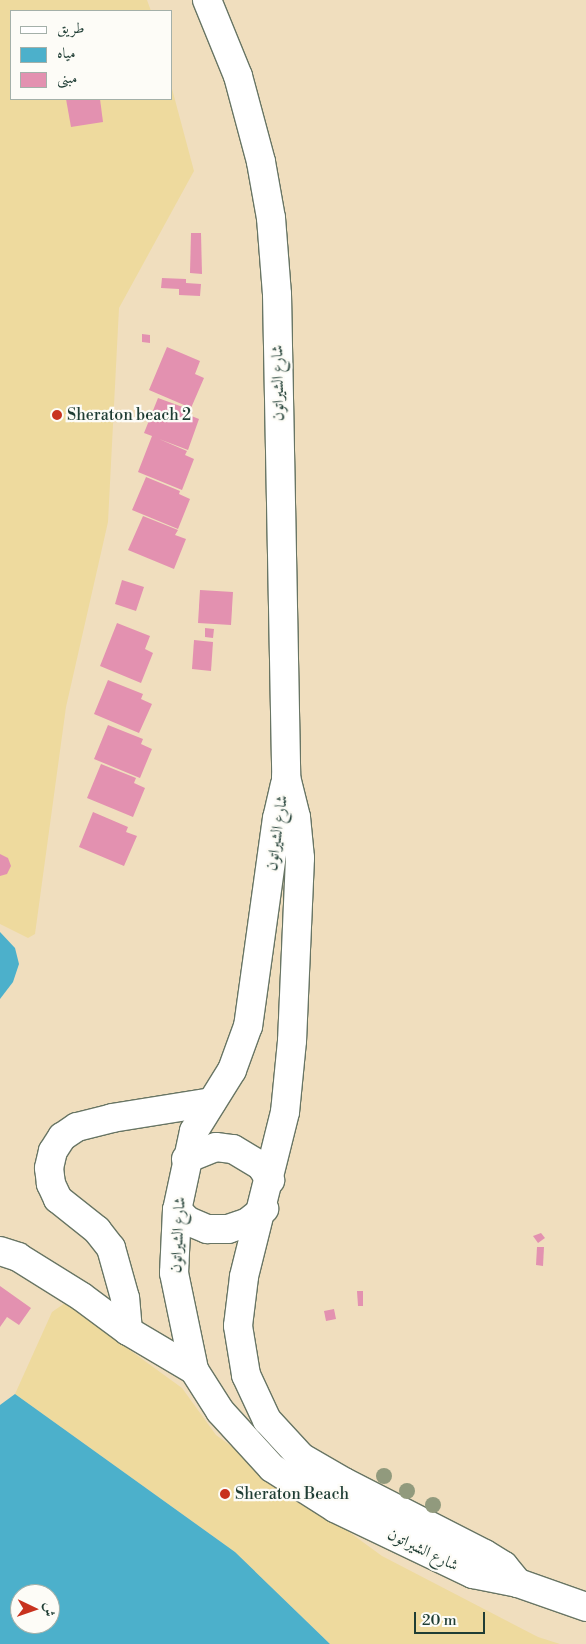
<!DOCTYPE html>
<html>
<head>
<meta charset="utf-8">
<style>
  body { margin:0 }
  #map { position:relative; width:586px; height:1644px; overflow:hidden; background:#f0debe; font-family:"Libre Bodoni",Amiri,serif }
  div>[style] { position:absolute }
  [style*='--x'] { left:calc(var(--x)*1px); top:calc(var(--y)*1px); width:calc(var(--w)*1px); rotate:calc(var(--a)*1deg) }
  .sand>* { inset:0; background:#eeda9e }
  .water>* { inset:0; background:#4cb0cb }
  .building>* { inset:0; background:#e391b0 }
  .roads { filter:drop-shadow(1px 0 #687564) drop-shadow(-1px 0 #687564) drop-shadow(0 1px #687564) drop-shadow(0 -1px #687564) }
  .minor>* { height:28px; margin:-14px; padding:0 14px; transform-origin:14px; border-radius:14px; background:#fff }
  .trees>* { width:16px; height:16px; margin:-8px; border-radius:50%; background:#919a7d }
  .dots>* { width:14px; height:14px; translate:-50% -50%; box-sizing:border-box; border:2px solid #fdfcf7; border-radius:50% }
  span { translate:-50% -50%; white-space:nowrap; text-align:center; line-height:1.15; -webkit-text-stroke:4.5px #fdfcf7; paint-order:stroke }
  .street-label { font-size:16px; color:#1f3d34 }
  .poi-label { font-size:16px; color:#1f3d34 }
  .left { translate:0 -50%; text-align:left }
  .legend { position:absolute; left:10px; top:10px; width:162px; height:90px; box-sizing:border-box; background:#fdfcf7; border:1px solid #a4b0a9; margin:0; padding:6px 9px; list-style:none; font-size:15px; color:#1f3d34 }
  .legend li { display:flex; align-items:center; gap:10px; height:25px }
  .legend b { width:25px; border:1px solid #a4b0a9 }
  .north { position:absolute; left:10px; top:1584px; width:50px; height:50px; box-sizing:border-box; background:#fdfcf7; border:1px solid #a4b0a9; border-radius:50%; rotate:93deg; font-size:14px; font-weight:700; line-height:20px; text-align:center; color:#1f3d34 }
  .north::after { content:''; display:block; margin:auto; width:18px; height:22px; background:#c8321e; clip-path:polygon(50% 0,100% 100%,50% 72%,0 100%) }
  .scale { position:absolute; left:414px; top:1612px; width:71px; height:22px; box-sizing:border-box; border:2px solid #1f3d34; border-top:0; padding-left:6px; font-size:15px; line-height:18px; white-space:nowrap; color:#1f3d34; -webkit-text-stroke:4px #fdfcf7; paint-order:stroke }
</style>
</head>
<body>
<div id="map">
  <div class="sand">
    <i style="clip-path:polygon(0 0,147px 0,151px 11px,11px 11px,11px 99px,171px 99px,171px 85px,194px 171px,119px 308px,108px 522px,66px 707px,35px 934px,28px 938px,0 924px)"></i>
    <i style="clip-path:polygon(65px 1303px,182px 1388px,216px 1435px,382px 1556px,538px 1637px,560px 1644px,330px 1644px,235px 1552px,15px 1394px,52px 1312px)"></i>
  </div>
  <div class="water">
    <i style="clip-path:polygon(0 932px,15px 948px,19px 964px,13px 982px,0 999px)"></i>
    <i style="clip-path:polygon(evenodd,15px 1394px,235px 1552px,330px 1644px,0 1644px,0 1405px,15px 1394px,20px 1594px,50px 1594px,50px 1624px,20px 1624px,20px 1594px)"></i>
  </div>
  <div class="building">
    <i style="clip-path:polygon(66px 99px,100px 99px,103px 122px,71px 127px)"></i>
    <i style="clip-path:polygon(191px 233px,201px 233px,202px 274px,190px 273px)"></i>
    <i style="clip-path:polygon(162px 278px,186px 279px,186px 283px,201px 284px,200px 296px,179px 295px,179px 289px,161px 288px)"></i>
    <i style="clip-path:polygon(142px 334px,150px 335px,150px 343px,142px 342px)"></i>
    <i style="clip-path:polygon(167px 347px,200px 361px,195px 374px,204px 378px,191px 408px,149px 390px)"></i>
    <i style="clip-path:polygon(158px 398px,191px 410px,189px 415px,199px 419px,188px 450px,159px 439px,187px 451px,185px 455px,194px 459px,182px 490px,138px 472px,152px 436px,144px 433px)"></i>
    <i style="clip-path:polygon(146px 477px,180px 491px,179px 494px,190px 499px,178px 529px,132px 510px)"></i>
    <i style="clip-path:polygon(143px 516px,178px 530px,175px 535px,186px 539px,174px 569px,128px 550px)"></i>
    <i style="clip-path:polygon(122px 580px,144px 587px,136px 611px,115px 604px)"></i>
    <i style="clip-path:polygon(200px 590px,233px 592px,231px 625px,198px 623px)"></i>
    <i style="clip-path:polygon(117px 623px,150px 636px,145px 649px,153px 653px,141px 683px,100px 666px)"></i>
    <i style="clip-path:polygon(205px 628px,214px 629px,213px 638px,205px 637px)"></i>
    <i style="clip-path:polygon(194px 640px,213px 642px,211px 671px,192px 669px)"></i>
    <i style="clip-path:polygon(108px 680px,143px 694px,141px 699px,152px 704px,139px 733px,94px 714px)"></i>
    <i style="clip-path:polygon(108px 725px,143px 739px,141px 744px,152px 749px,140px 778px,94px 759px)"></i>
    <i style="clip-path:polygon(101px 764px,136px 778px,134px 783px,145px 788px,133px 817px,87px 798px)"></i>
    <i style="clip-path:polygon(93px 812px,128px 827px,126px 832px,137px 836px,124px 866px,79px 847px)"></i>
    <i style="clip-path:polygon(0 854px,8px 858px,11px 866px,7px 874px,0 876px)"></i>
    <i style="clip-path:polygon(541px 1233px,545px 1238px,538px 1243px,533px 1236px)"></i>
    <i style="clip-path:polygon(537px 1247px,544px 1247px,543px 1266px,536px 1265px)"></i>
    <i style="clip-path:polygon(0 1286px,31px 1308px,19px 1325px,7px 1317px,0 1327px)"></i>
    <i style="clip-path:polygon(357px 1291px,363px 1291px,363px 1306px,358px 1306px)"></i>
    <i style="clip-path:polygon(334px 1309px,336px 1319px,326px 1321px,324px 1311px)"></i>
  </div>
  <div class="roads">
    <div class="minor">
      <i style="--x:207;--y:0;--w:82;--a:67.8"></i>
      <i style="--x:238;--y:76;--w:89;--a:75"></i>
      <i style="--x:261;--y:162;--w:57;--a:79.9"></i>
      <i style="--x:271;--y:218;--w:76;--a:85.5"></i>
      <i style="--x:277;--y:294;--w:483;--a:88.9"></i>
      <i style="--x:286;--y:777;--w:41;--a:76"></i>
      <i style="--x:296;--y:817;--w:41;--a:84.4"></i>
      <i style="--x:300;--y:858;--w:183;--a:92.5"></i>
      <i style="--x:292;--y:1041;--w:71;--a:95.6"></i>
      <i style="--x:285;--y:1112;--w:170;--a:104"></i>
      <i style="--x:244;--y:1277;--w:49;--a:97"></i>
      <i style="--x:238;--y:1326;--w:50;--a:80.7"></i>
      <i style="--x:246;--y:1375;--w:50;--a:65"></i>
      <i style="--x:267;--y:1420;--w:50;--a:47.4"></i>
      <i style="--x:301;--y:1457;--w:50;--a:30.2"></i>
      <i style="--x:344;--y:1482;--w:158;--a:27.1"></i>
      <i style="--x:485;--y:1554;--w:22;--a:32"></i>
      <i style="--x:504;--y:1566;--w:22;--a:51"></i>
      <i style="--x:285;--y:784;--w:35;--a:103"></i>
      <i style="--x:277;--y:818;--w:210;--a:97.9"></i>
      <i style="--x:248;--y:1026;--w:47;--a:110"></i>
      <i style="--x:232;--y:1070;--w:72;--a:121.9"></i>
      <i style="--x:194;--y:1131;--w:81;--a:102.1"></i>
      <i style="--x:177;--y:1210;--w:63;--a:92.7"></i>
      <i style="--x:174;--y:1273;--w:99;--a:78.3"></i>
      <i style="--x:194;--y:1370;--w:49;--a:57.6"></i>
      <i style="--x:220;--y:1411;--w:77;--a:47.6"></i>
      <i style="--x:272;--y:1468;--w:75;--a:32.4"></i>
      <i style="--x:335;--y:1508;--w:153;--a:25.6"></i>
      <i style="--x:473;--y:1574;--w:46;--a:11.3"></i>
      <i style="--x:518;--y:1583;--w:72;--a:19.4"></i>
      <i style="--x:186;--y:1159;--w:32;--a:-22"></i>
      <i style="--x:216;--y:1147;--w:17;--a:7"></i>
      <i style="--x:233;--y:1149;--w:33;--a:31"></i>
      <i style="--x:261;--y:1166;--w:17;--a:57"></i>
      <i style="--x:177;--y:1210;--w:16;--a:45"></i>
      <i style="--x:188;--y:1221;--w:21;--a:23"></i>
      <i style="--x:207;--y:1229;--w:21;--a:0"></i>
      <i style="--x:228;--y:1229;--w:21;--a:-19"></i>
      <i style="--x:248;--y:1222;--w:21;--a:-39"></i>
      <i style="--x:0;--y:1251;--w:19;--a:18"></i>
      <i style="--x:18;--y:1257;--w:75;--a:32"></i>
      <i style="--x:82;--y:1297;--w:57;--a:36.5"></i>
      <i style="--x:128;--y:1331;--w:77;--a:30.6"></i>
      <i style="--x:128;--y:1331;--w:33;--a:-95"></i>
      <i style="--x:125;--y:1298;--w:52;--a:-105.6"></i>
      <i style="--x:111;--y:1248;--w:23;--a:-128"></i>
      <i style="--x:97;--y:1230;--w:50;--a:-141.5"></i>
      <i style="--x:58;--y:1199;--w:17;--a:-115"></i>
      <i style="--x:51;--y:1184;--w:16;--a:-97"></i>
      <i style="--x:49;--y:1168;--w:17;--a:-77"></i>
      <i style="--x:53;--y:1151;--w:17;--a:-57"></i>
      <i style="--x:62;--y:1137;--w:18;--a:-34"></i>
      <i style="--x:77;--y:1127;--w:36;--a:-14"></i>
      <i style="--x:112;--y:1118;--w:101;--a:-9.1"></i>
    </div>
  </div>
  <div class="trees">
    <i style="left:384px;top:1476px"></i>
    <i style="left:407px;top:1491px"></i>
    <i style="left:433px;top:1505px"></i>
  </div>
  <div class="dots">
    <i style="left:57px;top:415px;background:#c8321e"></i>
    <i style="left:225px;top:1494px;background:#c8321e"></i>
  </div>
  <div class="street-label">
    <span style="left:278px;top:383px;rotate:-91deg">شارع الشيراتون</span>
    <span style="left:277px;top:833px;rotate:-82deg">شارع الشيراتون</span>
    <span style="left:178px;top:1235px;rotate:-87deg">شارع الشيراتون</span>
    <span style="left:423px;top:1550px;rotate:26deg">شارع الشيراتون</span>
  </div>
  <div class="poi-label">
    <span class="left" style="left:67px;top:415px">Sheraton beach 2</span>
    <span class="left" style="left:235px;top:1494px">Sheraton Beach</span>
  </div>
  <ul class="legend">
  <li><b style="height:6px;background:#fff"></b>طريق</li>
  <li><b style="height:14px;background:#4cb0cb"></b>مياه</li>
  <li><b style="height:14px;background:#e391b0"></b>مبنى</li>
  </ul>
  <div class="north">ش</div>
  <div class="scale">20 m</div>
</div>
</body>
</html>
